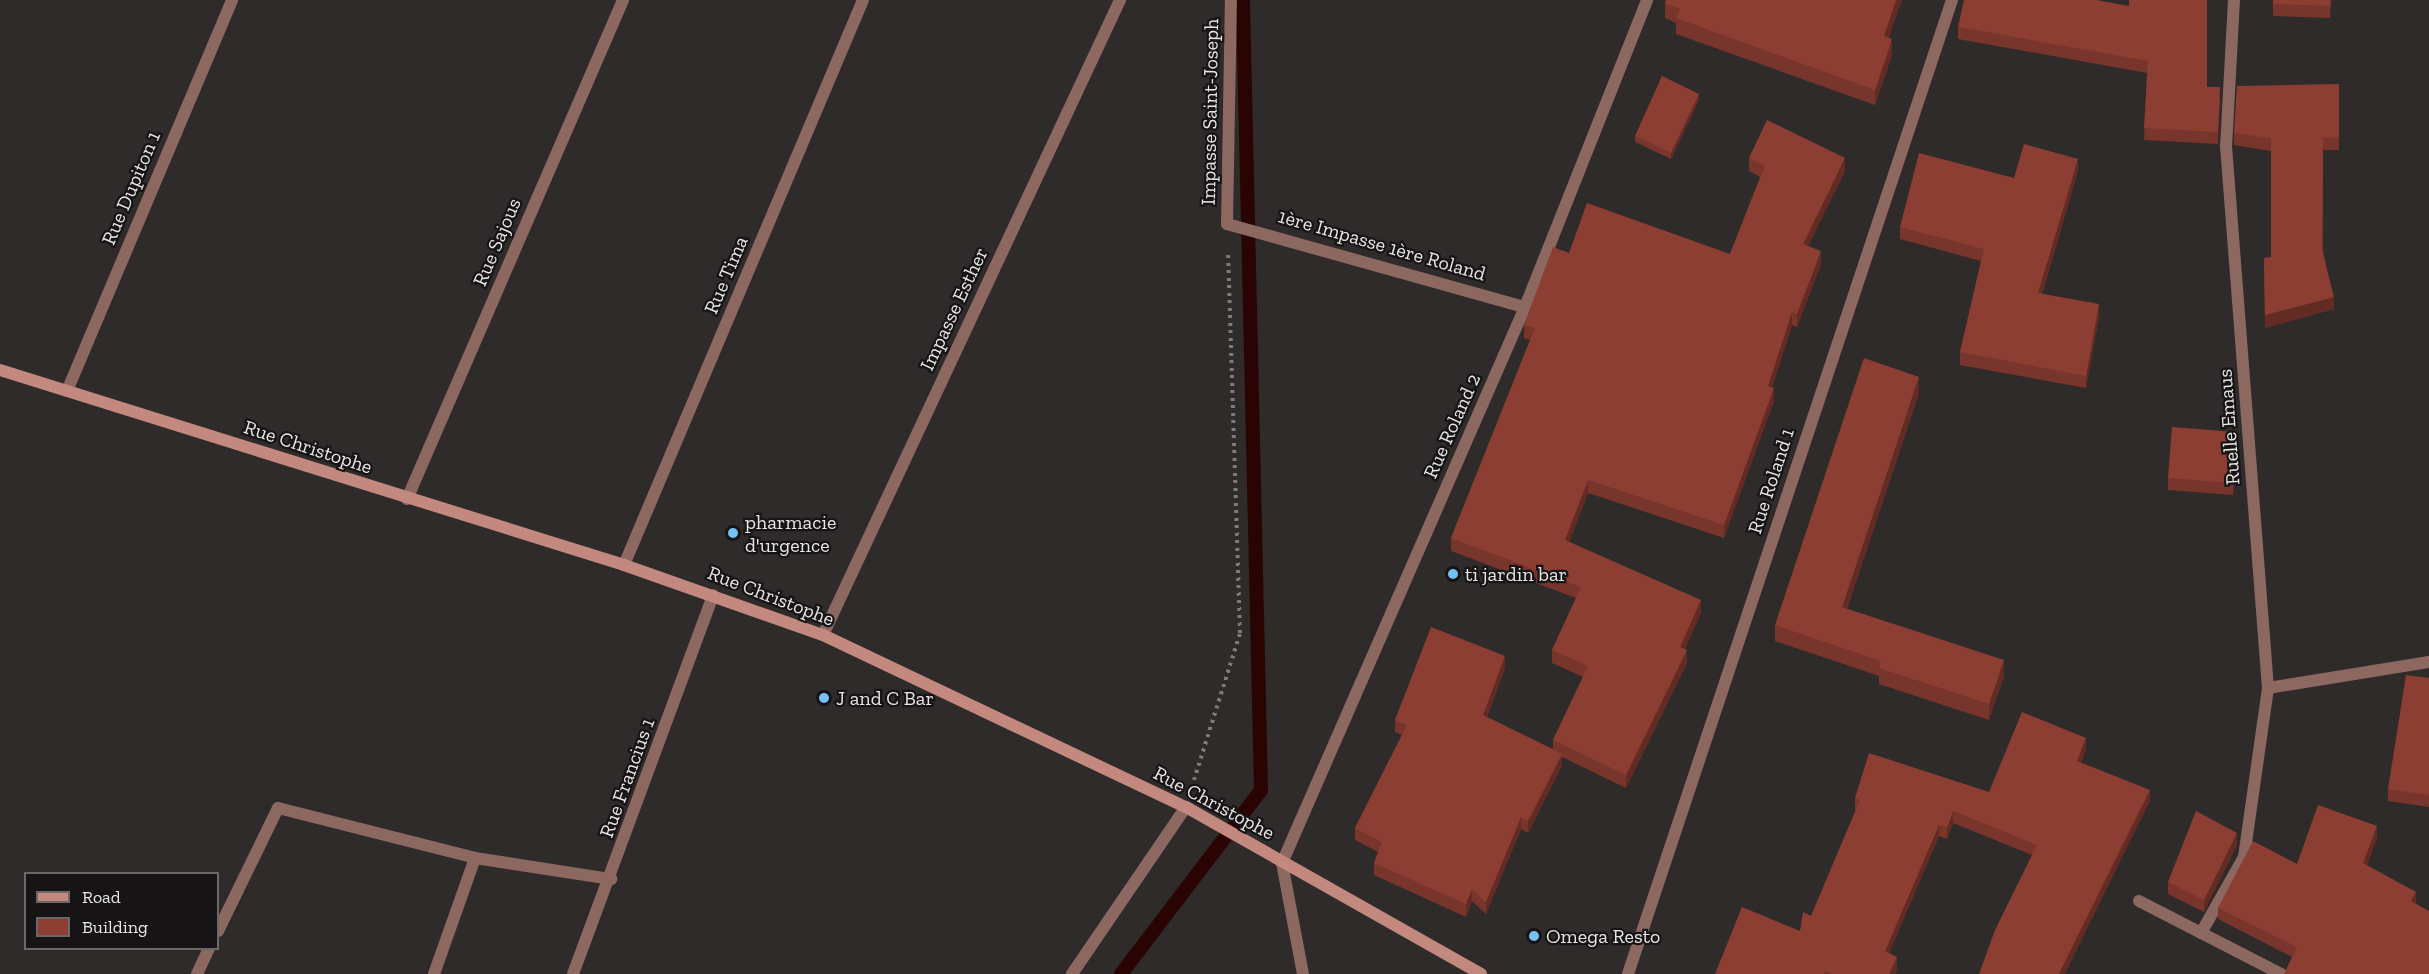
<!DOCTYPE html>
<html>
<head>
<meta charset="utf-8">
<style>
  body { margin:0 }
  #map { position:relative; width:2429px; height:974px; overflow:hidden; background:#2f2b2a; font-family:"Zilla Slab",serif }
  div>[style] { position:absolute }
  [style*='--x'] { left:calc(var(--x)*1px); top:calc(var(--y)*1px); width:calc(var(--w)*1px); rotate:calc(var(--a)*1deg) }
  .stream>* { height:14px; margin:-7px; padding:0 7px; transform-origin:7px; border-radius:7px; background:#290402 }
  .path>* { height:4px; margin-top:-2px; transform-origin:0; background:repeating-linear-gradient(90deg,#7f7b7b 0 3px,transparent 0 7.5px) }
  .lane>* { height:12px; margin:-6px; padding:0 6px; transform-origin:6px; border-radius:6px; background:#8d6861 }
  .street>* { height:12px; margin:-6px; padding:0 6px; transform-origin:6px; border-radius:6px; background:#8d6861 }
  .secondary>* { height:12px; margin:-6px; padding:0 6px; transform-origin:6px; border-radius:6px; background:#c3897f }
  .wall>* { inset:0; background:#78352c }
  .shaded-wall>* { inset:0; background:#622b24 }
  .building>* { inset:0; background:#8c3e33 }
  .dots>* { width:16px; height:16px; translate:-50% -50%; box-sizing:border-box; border:3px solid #161414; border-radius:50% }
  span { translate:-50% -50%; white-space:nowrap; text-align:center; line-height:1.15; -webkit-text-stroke:4.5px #161414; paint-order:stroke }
  .street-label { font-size:20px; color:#e8e5e5 }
  .poi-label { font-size:20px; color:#e8e5e5 }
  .left { translate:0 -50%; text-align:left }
  .legend { position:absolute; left:24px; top:872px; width:195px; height:78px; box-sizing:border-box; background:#161414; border:2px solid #6a6868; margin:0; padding:8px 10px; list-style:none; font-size:18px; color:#e8e5e5 }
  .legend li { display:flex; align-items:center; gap:12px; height:30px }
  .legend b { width:30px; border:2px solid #6a6868 }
</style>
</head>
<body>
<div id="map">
  <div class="stream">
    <i style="--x:1121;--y:974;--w:231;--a:-52.7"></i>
    <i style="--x:1261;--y:790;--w:790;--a:-91.31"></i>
  </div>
  <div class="path">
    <i style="--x:1194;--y:780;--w:154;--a:-72.6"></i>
    <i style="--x:1240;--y:633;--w:378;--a:-91.8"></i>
  </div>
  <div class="lane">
    <i style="--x:1227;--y:224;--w:224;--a:-89"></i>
    <i style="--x:823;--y:635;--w:701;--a:-64.93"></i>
  </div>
  <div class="street">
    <i style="--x:2234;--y:0;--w:146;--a:93.1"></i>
    <i style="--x:2226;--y:146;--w:544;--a:85.57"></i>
    <i style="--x:2268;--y:688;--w:163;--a:-9.2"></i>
    <i style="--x:1227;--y:224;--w:309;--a:15.6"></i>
    <i style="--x:67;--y:391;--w:424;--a:-67.1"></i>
    <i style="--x:407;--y:499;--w:544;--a:-66.59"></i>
    <i style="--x:624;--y:565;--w:613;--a:-67.07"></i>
    <i style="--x:2139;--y:901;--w:160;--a:27.2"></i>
    <i style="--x:218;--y:931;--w:137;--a:-64"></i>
    <i style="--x:278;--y:808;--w:203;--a:14.2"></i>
    <i style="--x:475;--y:858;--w:138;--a:8.8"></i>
    <i style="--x:2201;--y:933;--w:87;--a:-60.5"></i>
    <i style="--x:2244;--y:857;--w:171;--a:-81.9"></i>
    <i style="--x:197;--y:974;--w:29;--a:-65"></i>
    <i style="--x:434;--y:974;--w:123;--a:-70.5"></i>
    <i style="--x:573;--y:974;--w:404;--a:-69.7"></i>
    <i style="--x:1072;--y:974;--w:202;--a:-55.7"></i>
    <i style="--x:1303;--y:974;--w:113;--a:-100.7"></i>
    <i style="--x:1282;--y:863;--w:607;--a:-66.39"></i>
    <i style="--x:1525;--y:307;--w:330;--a:-68.3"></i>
    <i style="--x:1628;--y:974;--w:1026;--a:-71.6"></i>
  </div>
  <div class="secondary">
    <i style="--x:0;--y:370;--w:654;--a:17.35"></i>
    <i style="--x:624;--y:565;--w:211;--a:19.4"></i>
    <i style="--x:823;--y:635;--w:402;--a:25.4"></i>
    <i style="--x:1186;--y:807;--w:339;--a:29.5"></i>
  </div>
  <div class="wall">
    <i style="clip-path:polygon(1666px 0,1902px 0,1888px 38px,1892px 55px,1875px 105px,1676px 34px,1676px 23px,1665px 18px,1665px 3px)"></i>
    <i style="clip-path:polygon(2096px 0,2220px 98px,2218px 144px,2144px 140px,2147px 73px,1958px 39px,1958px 27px)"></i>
    <i style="clip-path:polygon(2273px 0,2331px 0,2330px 18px,2273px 16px)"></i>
    <i style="clip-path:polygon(2339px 84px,2339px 150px,2323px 150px,2323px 250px,2334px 309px,2265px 328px,2264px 258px,2271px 257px,2271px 151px,2234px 145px,2234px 133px)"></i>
    <i style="clip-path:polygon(1699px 100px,1671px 159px,1635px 142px,1635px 136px)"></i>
    <i style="clip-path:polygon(1749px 158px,1845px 171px,1808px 246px,1821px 264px,1797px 327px,1792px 325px,1772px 388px,1774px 401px,1724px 538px,1588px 493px,1569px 542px,1701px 613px,1685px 649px,1687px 663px,1626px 788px,1562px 757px,1562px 766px,1528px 833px,1521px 829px,1486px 914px,1472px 901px,1466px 917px,1374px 875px,1374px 863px,1378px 852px,1355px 840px,1355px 828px,1402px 735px,1395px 732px,1395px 720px,1505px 668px,1487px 717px,1553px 749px,1553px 740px,1583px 677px,1552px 663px,1552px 650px,1576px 598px,1451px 551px,1451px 538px,1530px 340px,1524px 338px,1524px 325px,1569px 253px,1730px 254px,1760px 177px,1749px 171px)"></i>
    <i style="clip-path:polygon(2078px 171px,2042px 294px,2099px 317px,2086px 388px,1960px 365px,1960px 352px,1981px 261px,1900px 239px,1900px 227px,2014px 178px)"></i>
    <i style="clip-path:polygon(1919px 393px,1847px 609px,2004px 676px,1989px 720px,1879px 684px,1879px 676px,1775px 641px,1775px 625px)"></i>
    <i style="clip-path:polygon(2236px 444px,2233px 495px,2168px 490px,2168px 478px)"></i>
    <i style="clip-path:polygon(2429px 678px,2429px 807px,2388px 801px,2388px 789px)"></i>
    <i style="clip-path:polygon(2086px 749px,2081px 763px,2150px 801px,2032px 855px,1953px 823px,1947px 839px,1939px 836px,1889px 953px,1897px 969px,1895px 974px,1715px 974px,1800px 931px,1811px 916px,1856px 810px,1855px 809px,1855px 798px,1989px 792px)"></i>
    <i style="clip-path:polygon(2377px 838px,2367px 865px,2292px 957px,2218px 919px,2218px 908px,2297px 864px)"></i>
    <i style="clip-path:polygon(2237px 845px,2204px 912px,2168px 894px,2168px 882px)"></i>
  </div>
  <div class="shaded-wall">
    <i style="clip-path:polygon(1896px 0,1902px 0,1884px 52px,1884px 36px)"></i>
    <i style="clip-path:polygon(1892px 39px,1892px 55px,1875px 105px,1875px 90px)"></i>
    <i style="clip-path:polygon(1699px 94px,1699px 100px,1671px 159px,1671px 153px)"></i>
    <i style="clip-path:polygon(1845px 158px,1845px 171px,1803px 257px,1803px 244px)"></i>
    <i style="clip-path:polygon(2078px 159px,2078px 171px,2038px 305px,2038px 293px)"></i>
    <i style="clip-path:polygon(1821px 251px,1821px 264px,1797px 327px,1797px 314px)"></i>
    <i style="clip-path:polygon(2334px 297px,2334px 309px,2265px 328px,2265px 315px)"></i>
    <i style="clip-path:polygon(2099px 304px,2099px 317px,2086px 388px,2086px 376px)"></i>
    <i style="clip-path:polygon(1792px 312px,1792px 325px,1768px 399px,1768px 386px)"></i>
    <i style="clip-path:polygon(1919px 377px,1919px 393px,1842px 623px,1842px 607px)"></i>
    <i style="clip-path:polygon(1774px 388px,1774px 401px,1724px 538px,1724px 525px)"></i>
    <i style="clip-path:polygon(2236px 432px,2236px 444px,2233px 495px,2233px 483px)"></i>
    <i style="clip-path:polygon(1588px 480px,1588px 493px,1565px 553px,1565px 540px)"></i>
    <i style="clip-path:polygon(1701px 600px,1701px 613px,1680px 660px,1680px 647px)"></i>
    <i style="clip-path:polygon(1687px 650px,1687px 663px,1626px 788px,1626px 775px)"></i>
    <i style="clip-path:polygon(1505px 656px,1505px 668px,1483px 727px,1483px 715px)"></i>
    <i style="clip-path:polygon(2004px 660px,2004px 676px,1989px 720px,1989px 704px)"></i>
    <i style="clip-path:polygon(2086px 738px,2086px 749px,2077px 773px,2077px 761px)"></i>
    <i style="clip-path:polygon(1562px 754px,1562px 766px,1528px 833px,1528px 821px)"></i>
    <i style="clip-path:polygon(2150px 790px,2150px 801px,2065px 974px,2059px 974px)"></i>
    <i style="clip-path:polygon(1953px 811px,1953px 823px,1947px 839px,1947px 828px)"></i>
    <i style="clip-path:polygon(1521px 817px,1521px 829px,1486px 914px,1486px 902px)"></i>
    <i style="clip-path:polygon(1939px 825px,1939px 836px,1885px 963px,1885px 951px)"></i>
    <i style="clip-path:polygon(2377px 826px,2377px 838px,2363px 874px,2363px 863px)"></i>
    <i style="clip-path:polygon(2237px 833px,2237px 845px,2204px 912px,2204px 900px)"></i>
    <i style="clip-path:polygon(1472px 889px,1472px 901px,1466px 917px,1466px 904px)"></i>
    <i style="clip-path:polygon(2416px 892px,2416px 904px,2411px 901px)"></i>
    <i style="clip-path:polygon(1897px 957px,1897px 969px,1895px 974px,1889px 974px)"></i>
  </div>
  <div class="building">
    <i style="clip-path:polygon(1666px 0,1896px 0,1884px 36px,1892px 39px,1875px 90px,1676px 18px,1680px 9px,1665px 3px)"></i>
    <i style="clip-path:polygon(1964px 0,2096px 0,2129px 6px,2129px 0,2207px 0,2207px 87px,2220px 87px,2218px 132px,2144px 128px,2148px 61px,1958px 27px)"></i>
    <i style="clip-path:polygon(2273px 0,2331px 0,2330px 6px,2273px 4px)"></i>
    <i style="clip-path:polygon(1662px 76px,1699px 94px,1671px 153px,1635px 136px)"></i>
    <i style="clip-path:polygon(2339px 84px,2339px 137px,2323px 138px,2322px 250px,2334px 297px,2265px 315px,2264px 258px,2271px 257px,2271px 138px,2234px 133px,2237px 86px)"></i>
    <i style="clip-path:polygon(1767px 120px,1845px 158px,1803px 244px,1821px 251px,1797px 314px,1792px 312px,1768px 386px,1774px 388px,1724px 525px,1588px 480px,1565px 540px,1701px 600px,1680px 647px,1687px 650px,1626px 775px,1553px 740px,1588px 666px,1552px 650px,1581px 587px,1451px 538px,1535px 328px,1524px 325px,1553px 247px,1569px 253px,1587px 203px,1730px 254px,1765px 166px,1749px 158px)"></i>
    <i style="clip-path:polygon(2024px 144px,2078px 159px,2038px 293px,2099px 304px,2086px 376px,1960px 352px,1984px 249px,1900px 227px,1919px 153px,2014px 178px)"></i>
    <i style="clip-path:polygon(1864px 358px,1919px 377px,1842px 607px,2004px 660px,1989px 704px,1879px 668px,1881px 661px,1775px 625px)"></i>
    <i style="clip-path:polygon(2172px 427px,2236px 432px,2233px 483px,2168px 478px)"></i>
    <i style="clip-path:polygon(1431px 627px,1505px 656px,1483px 715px,1562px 754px,1528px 821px,1521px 817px,1486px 902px,1472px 889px,1466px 904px,1374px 863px,1382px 842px,1355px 828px,1407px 725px,1395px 720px)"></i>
    <i style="clip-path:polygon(2406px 675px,2429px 678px,2429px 795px,2388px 789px)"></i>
    <i style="clip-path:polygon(2022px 712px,2086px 738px,2077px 761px,2150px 790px,2059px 974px,1979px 974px,1995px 930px,2037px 845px,1953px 811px,1947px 828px,1939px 825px,1885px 951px,1897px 957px,1889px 974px,1831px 974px,1825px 971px,1824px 974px,1715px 974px,1742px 907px,1800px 931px,1803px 912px,1811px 916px,1860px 800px,1855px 798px,1869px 753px,1989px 792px)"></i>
    <i style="clip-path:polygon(2318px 805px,2377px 826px,2363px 863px,2416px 892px,2411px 901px,2429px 911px,2429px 974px,2284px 974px,2297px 947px,2218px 908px,2253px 841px,2297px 864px)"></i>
    <i style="clip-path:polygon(2196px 811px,2237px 833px,2204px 900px,2168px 882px)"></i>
  </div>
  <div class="dots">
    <i style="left:733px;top:533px;background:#73c1f5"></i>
    <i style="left:1453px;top:574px;background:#73c1f5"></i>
    <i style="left:824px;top:698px;background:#73c1f5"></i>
    <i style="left:1534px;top:936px;background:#73c1f5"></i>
  </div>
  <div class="street-label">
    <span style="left:1210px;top:112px;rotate:-89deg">Impasse Saint-Joseph</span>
    <span style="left:131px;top:188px;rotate:-67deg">Rue Dupiton 1</span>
    <span style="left:497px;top:242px;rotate:-67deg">Rue Sajous</span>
    <span style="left:1382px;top:245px;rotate:16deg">1ère Impasse 1ère Roland</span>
    <span style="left:726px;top:275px;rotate:-67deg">Rue Tima</span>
    <span style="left:954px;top:309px;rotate:-65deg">Impasse Esther</span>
    <span style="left:1452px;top:426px;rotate:-66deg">Rue Roland 2</span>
    <span style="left:2229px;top:427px;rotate:-94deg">Ruelle Emaus</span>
    <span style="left:308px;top:447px;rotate:18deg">Rue Christophe</span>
    <span style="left:1771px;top:481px;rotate:-72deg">Rue Roland 1</span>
    <span style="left:771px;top:596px;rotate:21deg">Rue Christophe</span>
    <span style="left:627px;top:778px;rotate:-70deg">Rue Francius 1</span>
    <span style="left:1214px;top:803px;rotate:28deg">Rue Christophe</span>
  </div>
  <div class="poi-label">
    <span class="left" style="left:745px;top:534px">pharmacie<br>d'urgence</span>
    <span class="left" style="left:1465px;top:574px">ti jardin bar</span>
    <span class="left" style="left:836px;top:698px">J and C Bar</span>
    <span class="left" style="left:1546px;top:936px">Omega Resto</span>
  </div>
  <ul class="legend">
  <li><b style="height:8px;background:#c3897f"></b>Road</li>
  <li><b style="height:16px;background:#8c3e33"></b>Building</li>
  </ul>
</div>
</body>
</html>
